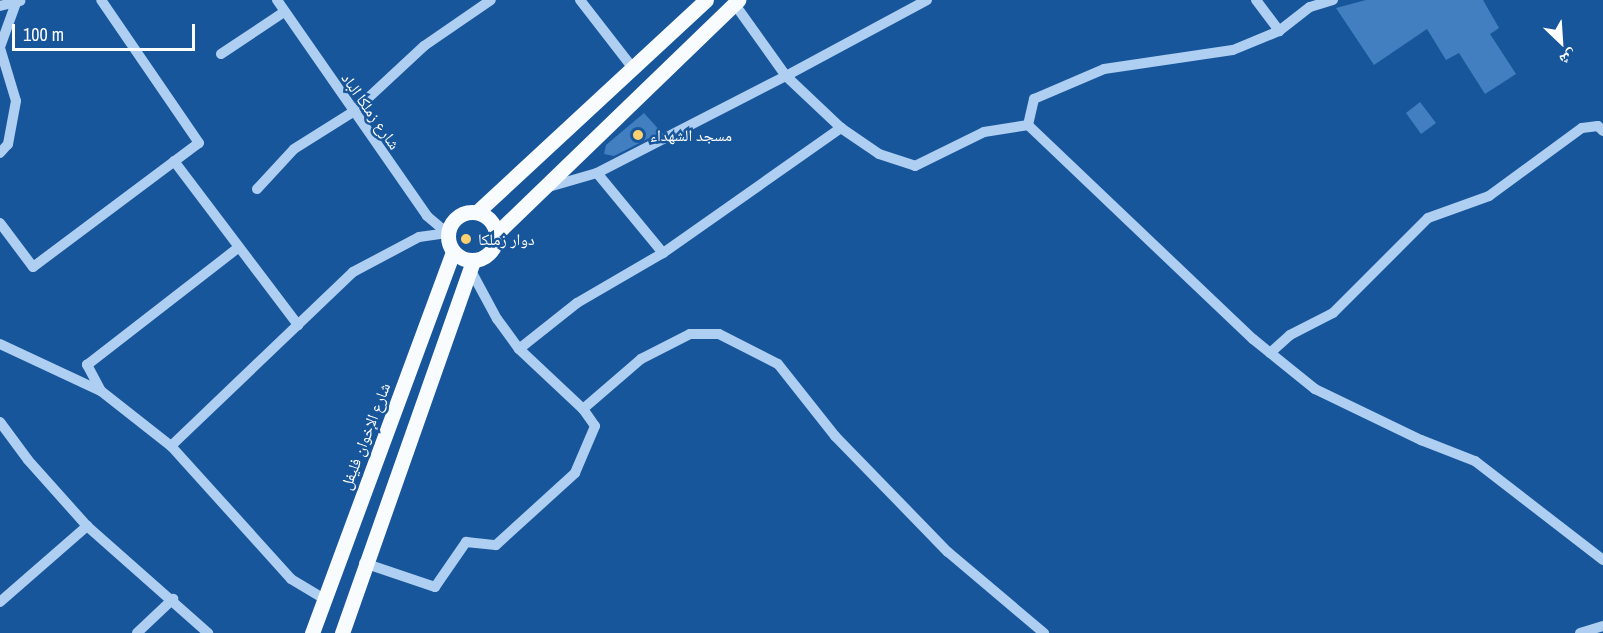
<!DOCTYPE html>
<html>
<head>
<meta charset="utf-8">
<style>
  body { margin:0 }
  #map { position:relative; width:1603px; height:633px; overflow:hidden; background:#18569b; font-family:"Archivo Narrow","Noto Naskh Arabic",sans-serif }
  div>[style] { position:absolute }
  [style*='--x'] { left:calc(var(--x)*1px); top:calc(var(--y)*1px); width:calc(var(--w)*1px); rotate:calc(var(--a)*1deg) }
  .building>* { inset:0; background:#417fc1 }
  .minor>* { height:10px; margin:-5px; padding:0 5px; transform-origin:5px; border-radius:5px; background:#aecff2 }
  .major>* { height:15px; margin:-7.5px; padding:0 7.5px; transform-origin:7.5px; border-radius:7.5px; background:#f9fcff }
  .major>.ring { margin:-7.5px; padding:0; box-sizing:content-box; background:none; border:15px solid #f9fcff; border-radius:50% }
  .dots>* { width:16px; height:16px; translate:-50% -50%; box-sizing:border-box; border:3px solid #18569b; border-radius:50% }
  span { translate:-50% -50%; white-space:nowrap; text-align:center; line-height:1.15; -webkit-text-stroke:5px #18569b; paint-order:stroke }
  .street-label { font-size:16px; color:#fff }
  .poi-label { font-size:16px; color:#fff }
  .left { translate:0 -50%; text-align:left }
  .north { position:absolute; left:1531px; top:12px; width:60px; height:60px; -webkit-text-stroke:4px #18569b; paint-order:stroke; rotate:155deg; font-size:16px; font-weight:700; line-height:24px; text-align:center; color:#fff }
  .north::after { content:''; display:block; margin:auto; width:21px; height:27px; background:#fff; clip-path:polygon(50% 0,100% 100%,50% 72%,0 100%) }
  .scale { position:absolute; left:12px; top:24px; width:183px; height:27px; box-sizing:border-box; border:3px solid #fff; border-top:0; padding-left:8px; font-size:18px; line-height:21px; white-space:nowrap; color:#fff; -webkit-text-stroke:4px #18569b; paint-order:stroke }
</style>
</head>
<body>
<div id="map">
  <div class="building">
    <i style="clip-path:polygon(1366px 0,1483px 0,1499px 28px,1490px 34px,1516px 74px,1485px 94px,1459px 53px,1446px 60px,1427px 29px,1374px 65px,1336px 8px)"></i>
    <i style="clip-path:polygon(1420px 102px,1436px 123px,1421px 134px,1406px 113px)"></i>
    <i style="clip-path:polygon(644px 113px,661px 132px,614px 156px,604px 154px,606px 145px)"></i>
  </div>
  <div class="minor">
    <i style="--x:277;--y:0;--w:263;--a:55.2"></i>
    <i style="--x:427;--y:216;--w:26;--a:40"></i>
    <i style="--x:580;--y:0;--w:85;--a:52.2"></i>
    <i style="--x:927;--y:0;--w:160;--a:151.7"></i>
    <i style="--x:786;--y:76;--w:76;--a:43.4"></i>
    <i style="--x:841;--y:128;--w:46;--a:34.4"></i>
    <i style="--x:879;--y:154;--w:38;--a:18"></i>
    <i style="--x:915;--y:166;--w:77;--a:-26.2"></i>
    <i style="--x:984;--y:132;--w:45;--a:-9"></i>
    <i style="--x:1028;--y:125;--w:311;--a:43.6"></i>
    <i style="--x:1253;--y:339;--w:80;--a:38.9"></i>
    <i style="--x:1315;--y:389;--w:118;--a:25.7"></i>
    <i style="--x:1421;--y:440;--w:58;--a:21.3"></i>
    <i style="--x:1475;--y:461;--w:162;--a:37.7"></i>
    <i style="--x:1256;--y:0;--w:39;--a:53"></i>
    <i style="--x:0;--y:6;--w:21;--a:-14"></i>
    <i style="--x:0;--y:47;--w:50;--a:-70.1"></i>
    <i style="--x:0;--y:48;--w:55;--a:73.2"></i>
    <i style="--x:16;--y:101;--w:44;--a:100.5"></i>
    <i style="--x:8;--y:144;--w:12;--a:132"></i>
    <i style="--x:221;--y:54;--w:76;--a:-33.7"></i>
    <i style="--x:1028;--y:125;--w:27;--a:-77"></i>
    <i style="--x:1034;--y:99;--w:76;--a:-23.2"></i>
    <i style="--x:1104;--y:69;--w:130;--a:-8.4"></i>
    <i style="--x:1233;--y:50;--w:50;--a:-22.4"></i>
    <i style="--x:1279;--y:31;--w:39;--a:-38"></i>
    <i style="--x:1310;--y:7;--w:24;--a:-17"></i>
    <i style="--x:174;--y:161;--w:206;--a:52.9"></i>
    <i style="--x:597;--y:173;--w:104;--a:50.5"></i>
    <i style="--x:545;--y:188;--w:54;--a:-16.1"></i>
    <i style="--x:597;--y:173;--w:212;--a:-27.2"></i>
    <i style="--x:786;--y:76;--w:90;--a:-125.5"></i>
    <i style="--x:257;--y:189;--w:54;--a:-47.2"></i>
    <i style="--x:294;--y:149;--w:70;--a:-32.1"></i>
    <i style="--x:353;--y:112;--w:97;--a:-42.9"></i>
    <i style="--x:424;--y:46;--w:81;--a:-34.5"></i>
    <i style="--x:0;--y:223;--w:55;--a:53.1"></i>
    <i style="--x:33;--y:267;--w:207;--a:-36.8"></i>
    <i style="--x:199;--y:143;--w:173;--a:-124.4"></i>
    <i style="--x:0;--y:344;--w:111;--a:25"></i>
    <i style="--x:101;--y:391;--w:89;--a:38.2"></i>
    <i style="--x:171;--y:446;--w:179;--a:47.9"></i>
    <i style="--x:291;--y:579;--w:37;--a:31"></i>
    <i style="--x:519;--y:349;--w:74;--a:-38.4"></i>
    <i style="--x:577;--y:303;--w:99;--a:-30.2"></i>
    <i style="--x:663;--y:253;--w:218;--a:-35.1"></i>
    <i style="--x:1270;--y:353;--w:27;--a:-42"></i>
    <i style="--x:1290;--y:335;--w:48;--a:-27.1"></i>
    <i style="--x:1333;--y:313;--w:134;--a:-45"></i>
    <i style="--x:1428;--y:218;--w:65;--a:-19.8"></i>
    <i style="--x:1489;--y:196;--w:115;--a:-36.2"></i>
    <i style="--x:1582;--y:128;--w:16;--a:-7"></i>
    <i style="--x:1598;--y:126;--w:7;--a:45"></i>
    <i style="--x:101;--y:391;--w:30;--a:-118"></i>
    <i style="--x:87;--y:365;--w:192;--a:-37.8"></i>
    <i style="--x:583;--y:409;--w:77;--a:-40.8"></i>
    <i style="--x:641;--y:359;--w:55;--a:-27"></i>
    <i style="--x:690;--y:334;--w:29;--a:0"></i>
    <i style="--x:719;--y:334;--w:66;--a:27"></i>
    <i style="--x:778;--y:364;--w:92;--a:51.6"></i>
    <i style="--x:835;--y:436;--w:162;--a:45.8"></i>
    <i style="--x:948;--y:552;--w:126;--a:40.2"></i>
    <i style="--x:0;--y:422;--w:47;--a:53.6"></i>
    <i style="--x:28;--y:460;--w:89;--a:48.2"></i>
    <i style="--x:87;--y:526;--w:162;--a:41.5"></i>
    <i style="--x:171;--y:446;--w:252;--a:-43.7"></i>
    <i style="--x:353;--y:272;--w:75;--a:-27.9"></i>
    <i style="--x:419;--y:237;--w:28;--a:-8"></i>
    <i style="--x:364;--y:563;--w:75;--a:18.7"></i>
    <i style="--x:435;--y:587;--w:55;--a:-55.4"></i>
    <i style="--x:466;--y:542;--w:30;--a:6"></i>
    <i style="--x:496;--y:545;--w:107;--a:-42.3"></i>
    <i style="--x:575;--y:473;--w:51;--a:-66.9"></i>
    <i style="--x:595;--y:426;--w:21;--a:-125"></i>
    <i style="--x:583;--y:409;--w:88;--a:-136.8"></i>
    <i style="--x:519;--y:349;--w:37;--a:-126"></i>
    <i style="--x:497;--y:319;--w:59;--a:-118.3"></i>
    <i style="--x:0;--y:602;--w:116;--a:-41.1"></i>
    <i style="--x:137;--y:633;--w:50;--a:-43.4"></i>
    <i style="--x:1580;--y:633;--w:24;--a:-17"></i>
  </div>
  <div class="major">
    <i class="ring" style="left:448px;top:212px;width:33px;height:33px"></i>
    <i style="--x:477;--y:212;--w:312;--a:-42.8"></i>
    <i style="--x:496;--y:234;--w:337;--a:-44"></i>
    <i style="--x:312;--y:633;--w:407;--a:-69.7"></i>
    <i style="--x:342;--y:633;--w:395;--a:-70.6"></i>
  </div>
  <div class="dots">
    <i style="left:638px;top:135px;background:#ffd06f"></i>
    <i style="left:466px;top:239px;background:#ffd06f"></i>
  </div>
  <div class="street-label">
    <span style="left:371px;top:111px;rotate:55deg">شارع زملكا الباد</span>
    <span style="left:365px;top:436px;rotate:-69deg">شارع الإخوان فليفل</span>
  </div>
  <div class="poi-label">
    <span class="left" style="left:650px;top:135px">مسجد الشهداء</span>
    <span class="left" style="left:478px;top:239px">دوار زملكا</span>
  </div>
  <div class="north">ش</div>
  <div class="scale">100 m</div>
</div>
</body>
</html>
